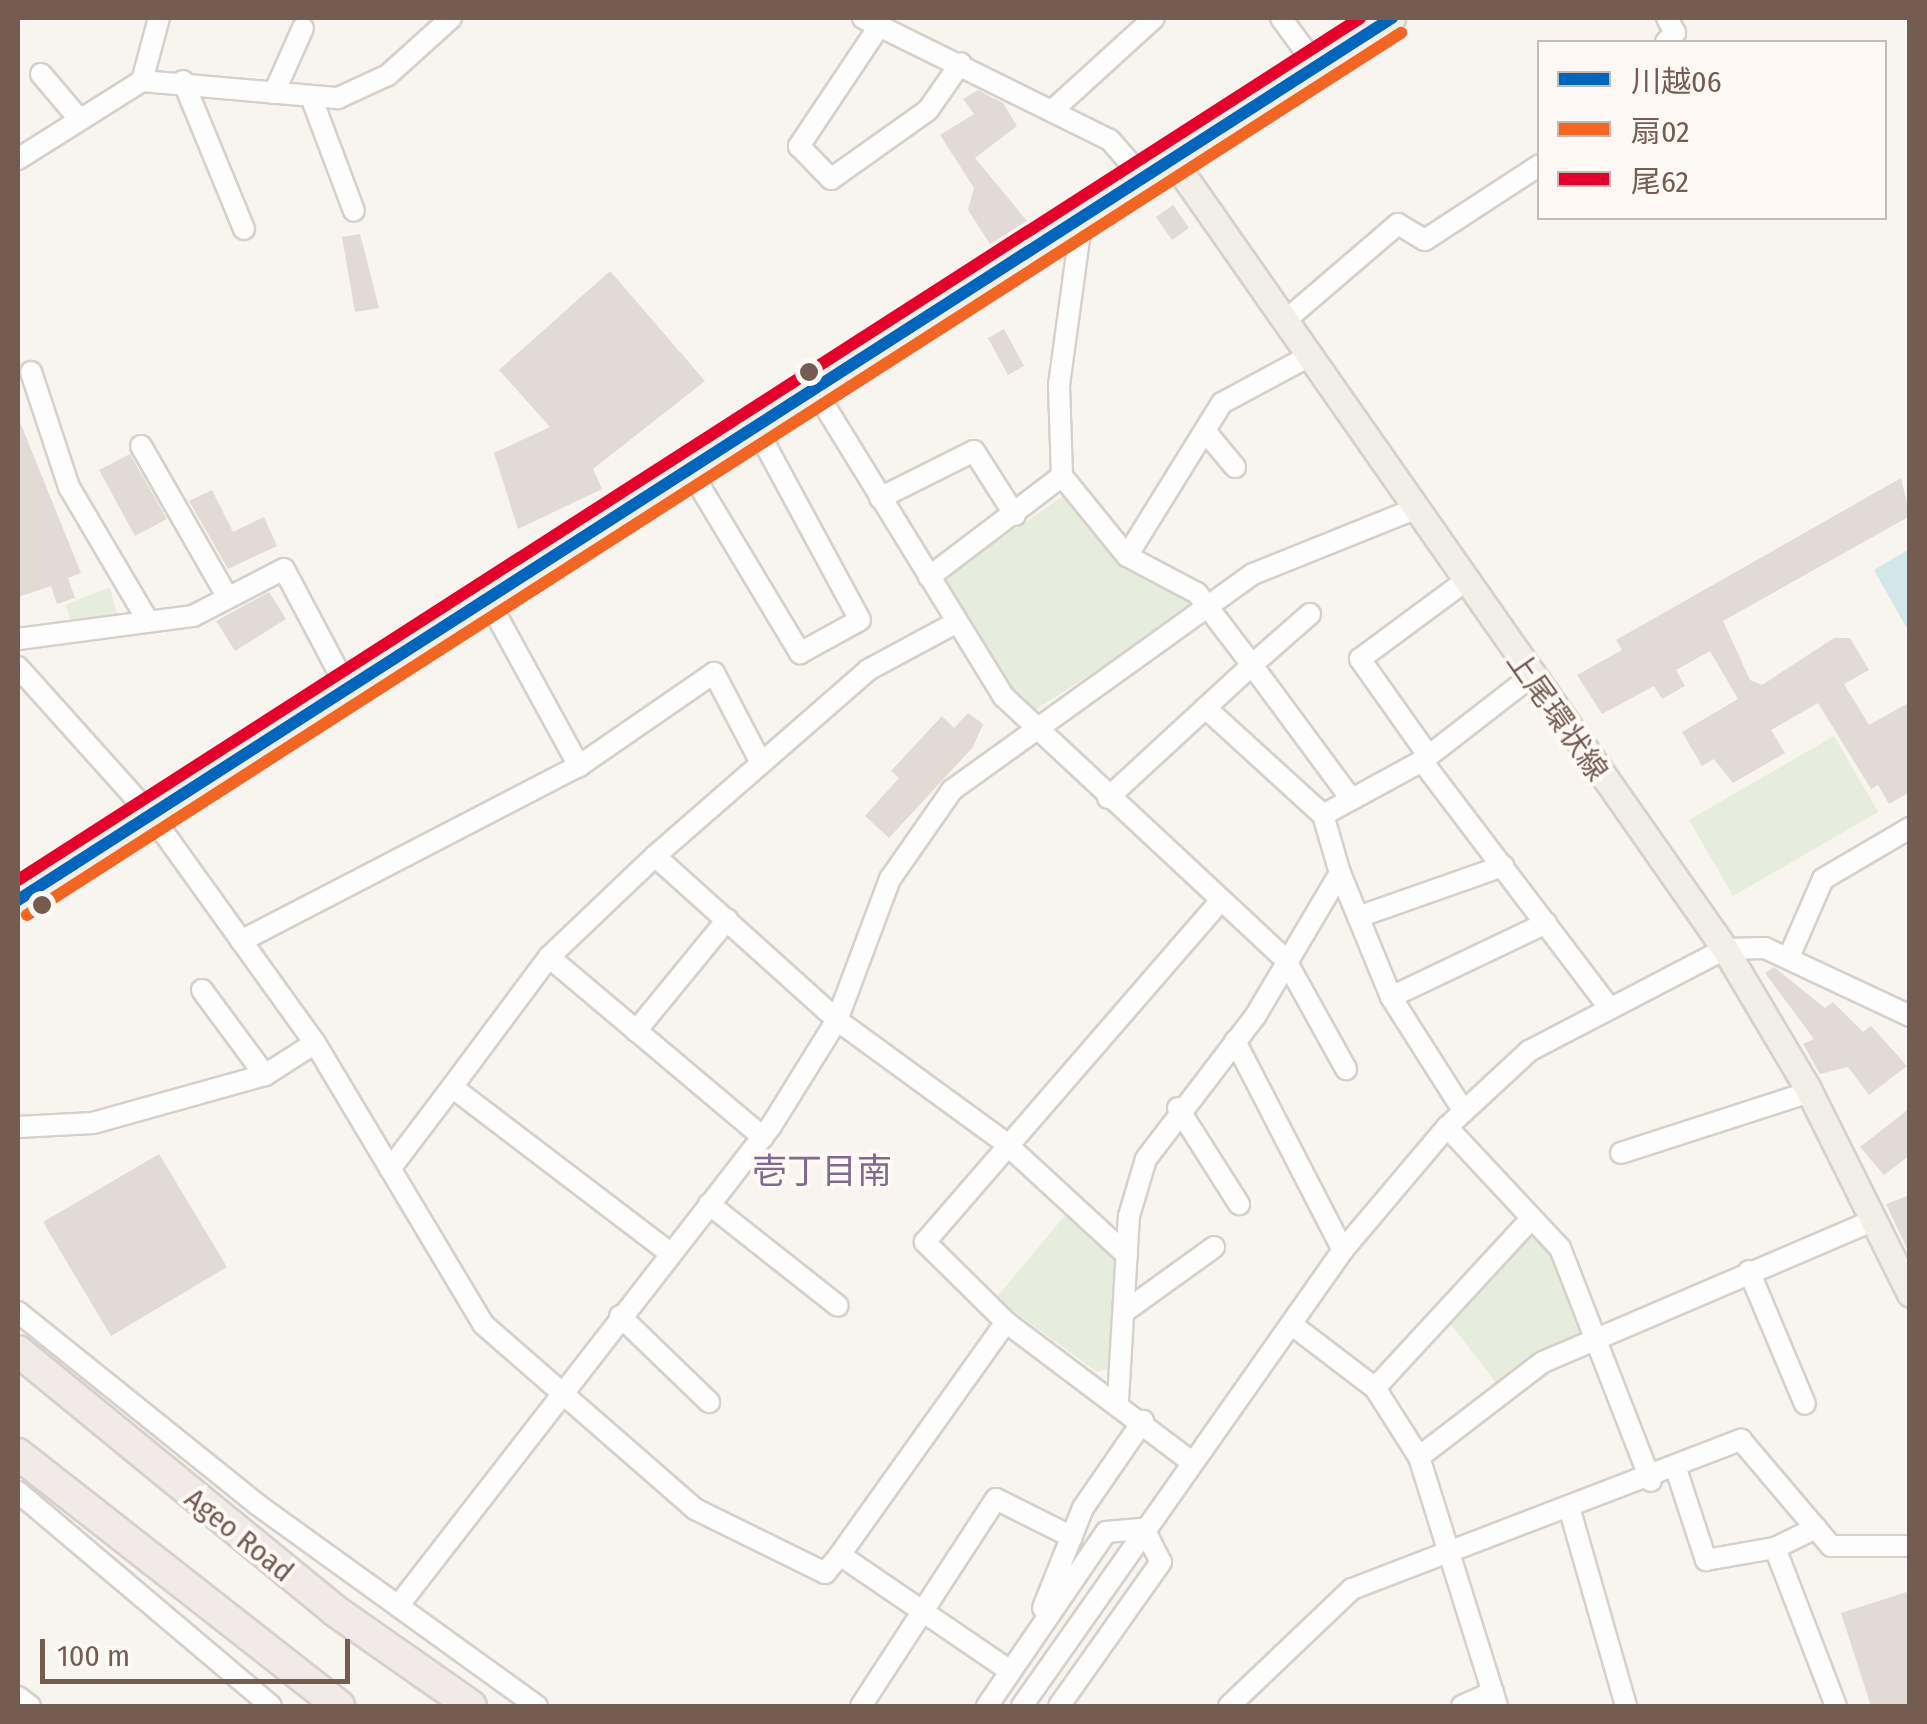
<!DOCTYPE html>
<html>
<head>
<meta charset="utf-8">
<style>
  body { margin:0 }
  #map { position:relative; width:1927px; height:1724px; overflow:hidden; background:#f8f4f0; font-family:"Fira Sans Condensed","Noto Sans JP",sans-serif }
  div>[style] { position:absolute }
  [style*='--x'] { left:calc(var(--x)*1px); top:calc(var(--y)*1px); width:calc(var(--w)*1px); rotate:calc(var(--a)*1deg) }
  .green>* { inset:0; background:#e7eddc }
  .water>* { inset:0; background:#d3e7e8 }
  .building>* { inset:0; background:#e2dad5 }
  .roads { filter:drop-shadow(2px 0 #d6d0cb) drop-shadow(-2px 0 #d6d0cb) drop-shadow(0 2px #d6d0cb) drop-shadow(0 -2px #d6d0cb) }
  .minor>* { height:20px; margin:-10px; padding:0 10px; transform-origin:10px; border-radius:10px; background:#fefdfd }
  .major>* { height:25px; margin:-12.5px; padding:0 12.5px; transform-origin:12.5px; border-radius:12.5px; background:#f2eee8 }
  .highway>* { height:30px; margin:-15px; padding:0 15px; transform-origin:15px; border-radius:15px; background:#f1eae8 }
  .bus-1>* { height:12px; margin:-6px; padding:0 6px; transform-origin:6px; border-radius:6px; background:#0065bd }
  .bus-2>* { height:12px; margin:-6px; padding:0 6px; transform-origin:6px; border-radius:6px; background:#f26522 }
  .bus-3>* { height:12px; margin:-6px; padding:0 6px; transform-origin:6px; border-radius:6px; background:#e4002b }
  .dots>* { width:28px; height:28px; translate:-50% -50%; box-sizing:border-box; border:5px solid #fef9f4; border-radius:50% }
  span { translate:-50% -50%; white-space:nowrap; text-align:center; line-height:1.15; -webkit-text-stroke:8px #fef9f4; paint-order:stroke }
  .street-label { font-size:30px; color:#755c51 }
  .quarter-label { font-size:35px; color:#816a90 }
  .frame { position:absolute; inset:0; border:20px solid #755c51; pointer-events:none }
  .legend { position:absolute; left:1537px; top:40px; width:350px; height:180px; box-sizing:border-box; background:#fef9f4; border:2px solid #c7bab3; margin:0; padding:12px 18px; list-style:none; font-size:30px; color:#755c51 }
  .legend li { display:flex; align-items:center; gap:20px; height:50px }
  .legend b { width:50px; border:2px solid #c7bab3 }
  .scale { position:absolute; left:40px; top:1639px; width:310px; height:45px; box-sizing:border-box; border:5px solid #755c51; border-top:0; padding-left:12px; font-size:30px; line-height:35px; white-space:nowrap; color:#755c51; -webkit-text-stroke:8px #fef9f4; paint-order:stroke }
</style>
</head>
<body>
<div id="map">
  <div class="green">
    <i style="clip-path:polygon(1066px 494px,1110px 555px,1190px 600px,1191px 610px,1032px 712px,987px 658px,945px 577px)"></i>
    <i style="clip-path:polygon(110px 587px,117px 614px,72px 622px,65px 605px)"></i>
    <i style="clip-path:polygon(1834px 736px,1878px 812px,1733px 896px,1689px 820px)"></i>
    <i style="clip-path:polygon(1067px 1213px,1115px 1253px,1108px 1369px,1097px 1372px,996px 1298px)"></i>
    <i style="clip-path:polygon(1530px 1237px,1557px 1256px,1586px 1327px,1583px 1337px,1537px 1352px,1496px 1383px,1451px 1324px)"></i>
  </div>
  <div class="water">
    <i style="clip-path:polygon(1909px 549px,1909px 632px,1874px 570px)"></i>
  </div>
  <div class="building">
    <i style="clip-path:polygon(978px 90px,1003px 103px,1017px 126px,975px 158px,1027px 221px,990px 244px,968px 210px,974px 188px,940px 135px,974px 114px,963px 99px)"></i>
    <i style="clip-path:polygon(1173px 205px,1189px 228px,1172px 240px,1156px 217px)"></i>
    <i style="clip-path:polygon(360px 234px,379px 308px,355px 312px,342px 237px)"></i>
    <i style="clip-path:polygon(610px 271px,705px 381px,593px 469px,602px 489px,518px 529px,494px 453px,550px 427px,499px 370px)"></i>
    <i style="clip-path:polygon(1004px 329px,1024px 366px,1008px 375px,988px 338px)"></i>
    <i style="clip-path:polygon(18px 417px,81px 573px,68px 578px,75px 598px,57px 604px,51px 586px,18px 597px)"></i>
    <i style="clip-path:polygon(130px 454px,167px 519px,135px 536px,99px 470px)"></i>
    <i style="clip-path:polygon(1901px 478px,1910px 516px,1723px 621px,1750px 680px,1762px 685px,1834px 638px,1850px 638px,1869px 670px,1844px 684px,1869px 725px,1910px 702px,1910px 792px,1889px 804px,1878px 785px,1871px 789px,1818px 703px,1771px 730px,1785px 753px,1733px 783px,1714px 759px,1702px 766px,1682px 732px,1738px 699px,1710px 651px,1676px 670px,1685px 686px,1662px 699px,1654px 686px,1602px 714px,1577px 675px,1622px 650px,1616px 640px)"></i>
    <i style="clip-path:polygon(212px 490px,233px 532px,264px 517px,277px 546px,228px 569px,189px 501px)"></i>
    <i style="clip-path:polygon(269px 592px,286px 619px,235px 651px,216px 621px)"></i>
    <i style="clip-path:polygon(968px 713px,983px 724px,973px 747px,889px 838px,865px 816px,899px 778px,891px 771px,942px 716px,954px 728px)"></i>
    <i style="clip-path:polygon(1774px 967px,1825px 1008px,1833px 1002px,1863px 1032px,1871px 1026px,1907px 1066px,1869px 1095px,1848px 1067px,1820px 1074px,1803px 1044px,1814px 1039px,1765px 973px)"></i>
    <i style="clip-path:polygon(1910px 1108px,1910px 1155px,1884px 1175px,1860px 1147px)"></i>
    <i style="clip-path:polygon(159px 1154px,227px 1267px,111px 1336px,43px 1222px)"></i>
    <i style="clip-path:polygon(1910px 1195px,1910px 1255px,1886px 1204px)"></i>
    <i style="clip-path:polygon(1910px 1591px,1910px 1706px,1871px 1706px,1841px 1613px)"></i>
  </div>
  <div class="roads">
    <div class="minor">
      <i style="--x:863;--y:18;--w:275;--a:26.3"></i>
      <i style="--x:1110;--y:140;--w:50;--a:49"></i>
      <i style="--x:1281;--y:18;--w:61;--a:53.7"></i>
      <i style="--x:880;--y:25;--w:146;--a:123.8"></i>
      <i style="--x:799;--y:146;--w:46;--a:45.9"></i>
      <i style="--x:831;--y:179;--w:119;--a:-35.4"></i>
      <i style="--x:928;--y:110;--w:57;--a:-54.9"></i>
      <i style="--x:1666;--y:42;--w:13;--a:-45"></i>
      <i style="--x:1675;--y:33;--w:17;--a:-118"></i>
      <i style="--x:41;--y:74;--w:60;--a:49.7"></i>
      <i style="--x:142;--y:81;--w:65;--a:-74.9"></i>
      <i style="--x:183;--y:81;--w:160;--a:67.6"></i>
      <i style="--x:274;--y:93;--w:71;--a:-66"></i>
      <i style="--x:313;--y:102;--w:116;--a:69.4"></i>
      <i style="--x:1054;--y:109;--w:135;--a:-42.3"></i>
      <i style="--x:18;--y:159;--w:146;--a:-32.2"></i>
      <i style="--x:142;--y:81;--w:197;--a:5"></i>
      <i style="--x:338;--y:98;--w:55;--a:-24.7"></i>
      <i style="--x:388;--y:75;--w:85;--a:-42.1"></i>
      <i style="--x:1287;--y:319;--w:146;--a:-40.6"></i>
      <i style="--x:1398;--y:224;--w:31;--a:31"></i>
      <i style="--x:1425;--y:240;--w:137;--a:-33.1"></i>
      <i style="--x:31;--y:372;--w:121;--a:71.7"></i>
      <i style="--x:69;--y:487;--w:156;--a:59.5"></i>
      <i style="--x:815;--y:390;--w:359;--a:58.4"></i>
      <i style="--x:1003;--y:696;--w:386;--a:43"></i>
      <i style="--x:1285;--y:959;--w:126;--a:61"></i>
      <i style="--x:1205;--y:431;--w:47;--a:50.2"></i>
      <i style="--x:141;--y:446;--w:175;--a:60.2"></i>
      <i style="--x:690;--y:470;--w:214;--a:59"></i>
      <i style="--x:800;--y:653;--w:68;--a:-28.8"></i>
      <i style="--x:860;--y:620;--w:218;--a:-118.4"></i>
      <i style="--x:1062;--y:476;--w:91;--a:-91.9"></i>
      <i style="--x:1059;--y:385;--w:169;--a:-82.2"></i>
      <i style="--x:880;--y:498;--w:105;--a:-26.6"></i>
      <i style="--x:974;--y:451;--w:76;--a:57.4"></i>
      <i style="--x:1127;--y:556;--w:180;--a:-58.2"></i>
      <i style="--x:1222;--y:403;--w:101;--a:-28.3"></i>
      <i style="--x:929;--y:577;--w:167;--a:-37.2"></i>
      <i style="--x:1062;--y:476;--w:103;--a:50.9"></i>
      <i style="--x:1127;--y:556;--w:79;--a:27.9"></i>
      <i style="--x:1197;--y:593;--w:91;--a:52.6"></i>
      <i style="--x:1252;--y:665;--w:196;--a:137.3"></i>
      <i style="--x:487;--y:598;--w:192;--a:61.3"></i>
      <i style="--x:1310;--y:614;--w:77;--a:138.7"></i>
      <i style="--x:1252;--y:665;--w:167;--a:53.5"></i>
      <i style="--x:18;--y:639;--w:177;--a:-7.5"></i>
      <i style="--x:193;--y:616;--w:102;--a:-27.3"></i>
      <i style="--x:284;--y:569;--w:137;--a:62.1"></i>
      <i style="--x:18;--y:667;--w:199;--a:48.1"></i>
      <i style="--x:151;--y:815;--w:281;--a:54.3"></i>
      <i style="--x:315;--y:1043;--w:327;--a:59.1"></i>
      <i style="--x:483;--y:1324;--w:281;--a:41.1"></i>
      <i style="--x:695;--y:1509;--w:145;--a:26.2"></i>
      <i style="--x:825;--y:1573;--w:23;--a:-50"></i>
      <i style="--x:1428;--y:755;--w:118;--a:-125.3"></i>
      <i style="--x:1360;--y:659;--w:129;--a:-36.5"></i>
      <i style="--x:1422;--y:761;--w:304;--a:52.8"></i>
      <i style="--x:1323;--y:815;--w:113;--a:-28.6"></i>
      <i style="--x:1422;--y:761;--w:135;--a:-37.8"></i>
      <i style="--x:655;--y:856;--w:283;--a:-41.1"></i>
      <i style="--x:868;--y:670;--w:101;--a:-28.3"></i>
      <i style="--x:1340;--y:873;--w:134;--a:67.6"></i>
      <i style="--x:1391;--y:997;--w:134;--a:57.5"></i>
      <i style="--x:1358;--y:917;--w:154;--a:-19.4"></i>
      <i style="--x:241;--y:941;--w:381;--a:-27.4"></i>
      <i style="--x:579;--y:766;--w:164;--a:-34.6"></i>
      <i style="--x:714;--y:673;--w:102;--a:62.4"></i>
      <i style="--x:549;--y:957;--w:146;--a:-43.6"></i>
      <i style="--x:655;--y:856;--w:245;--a:42"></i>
      <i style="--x:837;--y:1020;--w:207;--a:36.1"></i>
      <i style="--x:1004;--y:1142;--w:167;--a:42.6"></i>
      <i style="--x:1789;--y:957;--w:85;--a:-66.4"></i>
      <i style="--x:1823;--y:879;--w:101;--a:-30.4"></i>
      <i style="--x:202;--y:990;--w:106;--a:53.5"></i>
      <i style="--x:1391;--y:997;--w:172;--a:-25.5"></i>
      <i style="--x:636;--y:1031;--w:144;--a:-50.7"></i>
      <i style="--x:1235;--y:1041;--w:235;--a:62.7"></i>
      <i style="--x:452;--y:1087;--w:162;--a:-53.3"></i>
      <i style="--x:549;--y:957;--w:280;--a:40.1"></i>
      <i style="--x:1178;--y:1108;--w:114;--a:57.6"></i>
      <i style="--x:18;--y:1127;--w:75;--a:-3.1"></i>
      <i style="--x:93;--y:1123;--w:179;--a:-15.6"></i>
      <i style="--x:265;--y:1075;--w:59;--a:-32.6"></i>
      <i style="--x:1447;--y:1127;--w:166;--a:47"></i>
      <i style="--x:1560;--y:1248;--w:250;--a:68.7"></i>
      <i style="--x:1621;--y:1153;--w:199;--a:-17.9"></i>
      <i style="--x:390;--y:1169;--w:103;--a:-52.9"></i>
      <i style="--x:452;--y:1087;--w:274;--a:37.3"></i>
      <i style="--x:709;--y:1204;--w:164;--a:38.3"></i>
      <i style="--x:1749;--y:1271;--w:144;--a:67.2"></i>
      <i style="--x:18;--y:1312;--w:308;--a:38.8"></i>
      <i style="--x:258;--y:1505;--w:344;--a:35.8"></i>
      <i style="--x:1124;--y:1312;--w:111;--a:-35.8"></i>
      <i style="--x:620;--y:1316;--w:124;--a:44"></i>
      <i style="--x:1006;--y:1322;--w:286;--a:125.5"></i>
      <i style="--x:840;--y:1555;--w:206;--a:34.3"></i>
      <i style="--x:1291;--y:1324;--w:106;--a:37.3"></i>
      <i style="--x:1375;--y:1388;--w:82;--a:57.5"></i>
      <i style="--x:1419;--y:1457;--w:261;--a:72.6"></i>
      <i style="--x:1375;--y:1388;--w:230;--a:-47.3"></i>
      <i style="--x:1118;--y:1400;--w:184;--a:-86.6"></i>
      <i style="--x:1129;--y:1216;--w:59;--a:-73.4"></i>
      <i style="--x:1146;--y:1159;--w:181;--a:-52.6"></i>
      <i style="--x:1256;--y:1015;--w:165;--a:-59.4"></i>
      <i style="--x:1340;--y:873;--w:60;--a:-106.3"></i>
      <i style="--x:1323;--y:815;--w:159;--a:-137.6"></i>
      <i style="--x:1419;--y:1457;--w:156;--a:-37.5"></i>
      <i style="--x:1543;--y:1362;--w:360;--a:-23.2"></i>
      <i style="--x:1189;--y:1460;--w:229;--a:-143"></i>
      <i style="--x:1006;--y:1322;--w:114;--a:-135.4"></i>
      <i style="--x:925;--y:1242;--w:452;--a:-49.1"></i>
      <i style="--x:1676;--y:1469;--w:96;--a:71.8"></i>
      <i style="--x:1706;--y:1560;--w:70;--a:-9.9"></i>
      <i style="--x:1775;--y:1548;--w:46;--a:-26"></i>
      <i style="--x:18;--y:1492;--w:331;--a:40.2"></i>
      <i style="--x:1569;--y:1507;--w:207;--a:74"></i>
      <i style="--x:1775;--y:1548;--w:169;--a:68.9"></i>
      <i style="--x:398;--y:1606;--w:608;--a:-52.15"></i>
      <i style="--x:771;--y:1126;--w:125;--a:-58.1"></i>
      <i style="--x:837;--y:1020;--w:151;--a:-69.4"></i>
      <i style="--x:890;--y:879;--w:108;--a:-55.1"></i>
      <i style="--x:952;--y:790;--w:370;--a:-35.7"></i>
      <i style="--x:1253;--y:574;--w:169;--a:-21.9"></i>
      <i style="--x:1043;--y:1608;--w:108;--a:-68.2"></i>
      <i style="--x:1083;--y:1508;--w:106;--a:-55.4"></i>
      <i style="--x:18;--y:1697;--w:15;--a:37"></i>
      <i style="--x:861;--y:1706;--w:247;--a:-56.9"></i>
      <i style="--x:996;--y:1499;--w:85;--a:26.6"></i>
      <i style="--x:987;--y:1706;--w:211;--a:-55.6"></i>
      <i style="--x:1106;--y:1532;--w:38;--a:-5"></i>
      <i style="--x:1144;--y:1529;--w:37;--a:63"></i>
      <i style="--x:1161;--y:1562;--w:176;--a:125.3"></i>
      <i style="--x:1022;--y:1706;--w:558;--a:-54.86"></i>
      <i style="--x:1343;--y:1250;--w:161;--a:-49.8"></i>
      <i style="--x:1447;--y:1127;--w:112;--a:-42.8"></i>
      <i style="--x:1529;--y:1051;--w:221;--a:-27.5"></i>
      <i style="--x:1725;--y:949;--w:40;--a:-1.4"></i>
      <i style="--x:1765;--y:948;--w:160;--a:25.1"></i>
      <i style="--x:1229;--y:1706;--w:170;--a:-43.6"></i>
      <i style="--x:1352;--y:1589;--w:417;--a:-21"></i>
      <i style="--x:1741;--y:1440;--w:139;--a:49.7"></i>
      <i style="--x:1831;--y:1546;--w:79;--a:0"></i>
      <i style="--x:1462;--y:1706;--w:34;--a:-24"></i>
    </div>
    <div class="major">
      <i style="--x:1172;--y:159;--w:964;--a:55.01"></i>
      <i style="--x:1725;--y:949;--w:161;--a:59.3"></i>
      <i style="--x:1807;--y:1087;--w:231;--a:63.5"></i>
      <i style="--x:18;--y:900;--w:1633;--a:-32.7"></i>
    </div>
    <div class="highway">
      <i style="--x:18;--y:1351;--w:409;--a:39.3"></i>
      <i style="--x:334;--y:1610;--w:167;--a:35"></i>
      <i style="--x:18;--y:1454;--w:408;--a:38.1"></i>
    </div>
  </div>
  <div class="bus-1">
    <i style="--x:18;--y:900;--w:1633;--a:-32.7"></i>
  </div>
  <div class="bus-2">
    <i style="--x:27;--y:915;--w:1633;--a:-32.7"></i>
  </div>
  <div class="bus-3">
    <i style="--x:18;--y:880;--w:1595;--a:-32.71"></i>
  </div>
  <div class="dots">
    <i style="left:809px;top:372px;background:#755c51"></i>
    <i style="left:42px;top:905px;background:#755c51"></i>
  </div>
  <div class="street-label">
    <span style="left:1557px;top:716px;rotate:55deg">上尾環状線</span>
    <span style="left:239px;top:1535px;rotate:39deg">Ageo Road</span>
  </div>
  <div class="quarter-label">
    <span style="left:822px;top:1171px">壱丁目南</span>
  </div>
  <div class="frame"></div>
  <ul class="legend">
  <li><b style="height:12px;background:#0065bd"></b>川越06</li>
  <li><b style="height:12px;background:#f26522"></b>扇02</li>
  <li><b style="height:12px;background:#e4002b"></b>尾62</li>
  </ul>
  <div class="scale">100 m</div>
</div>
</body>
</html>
